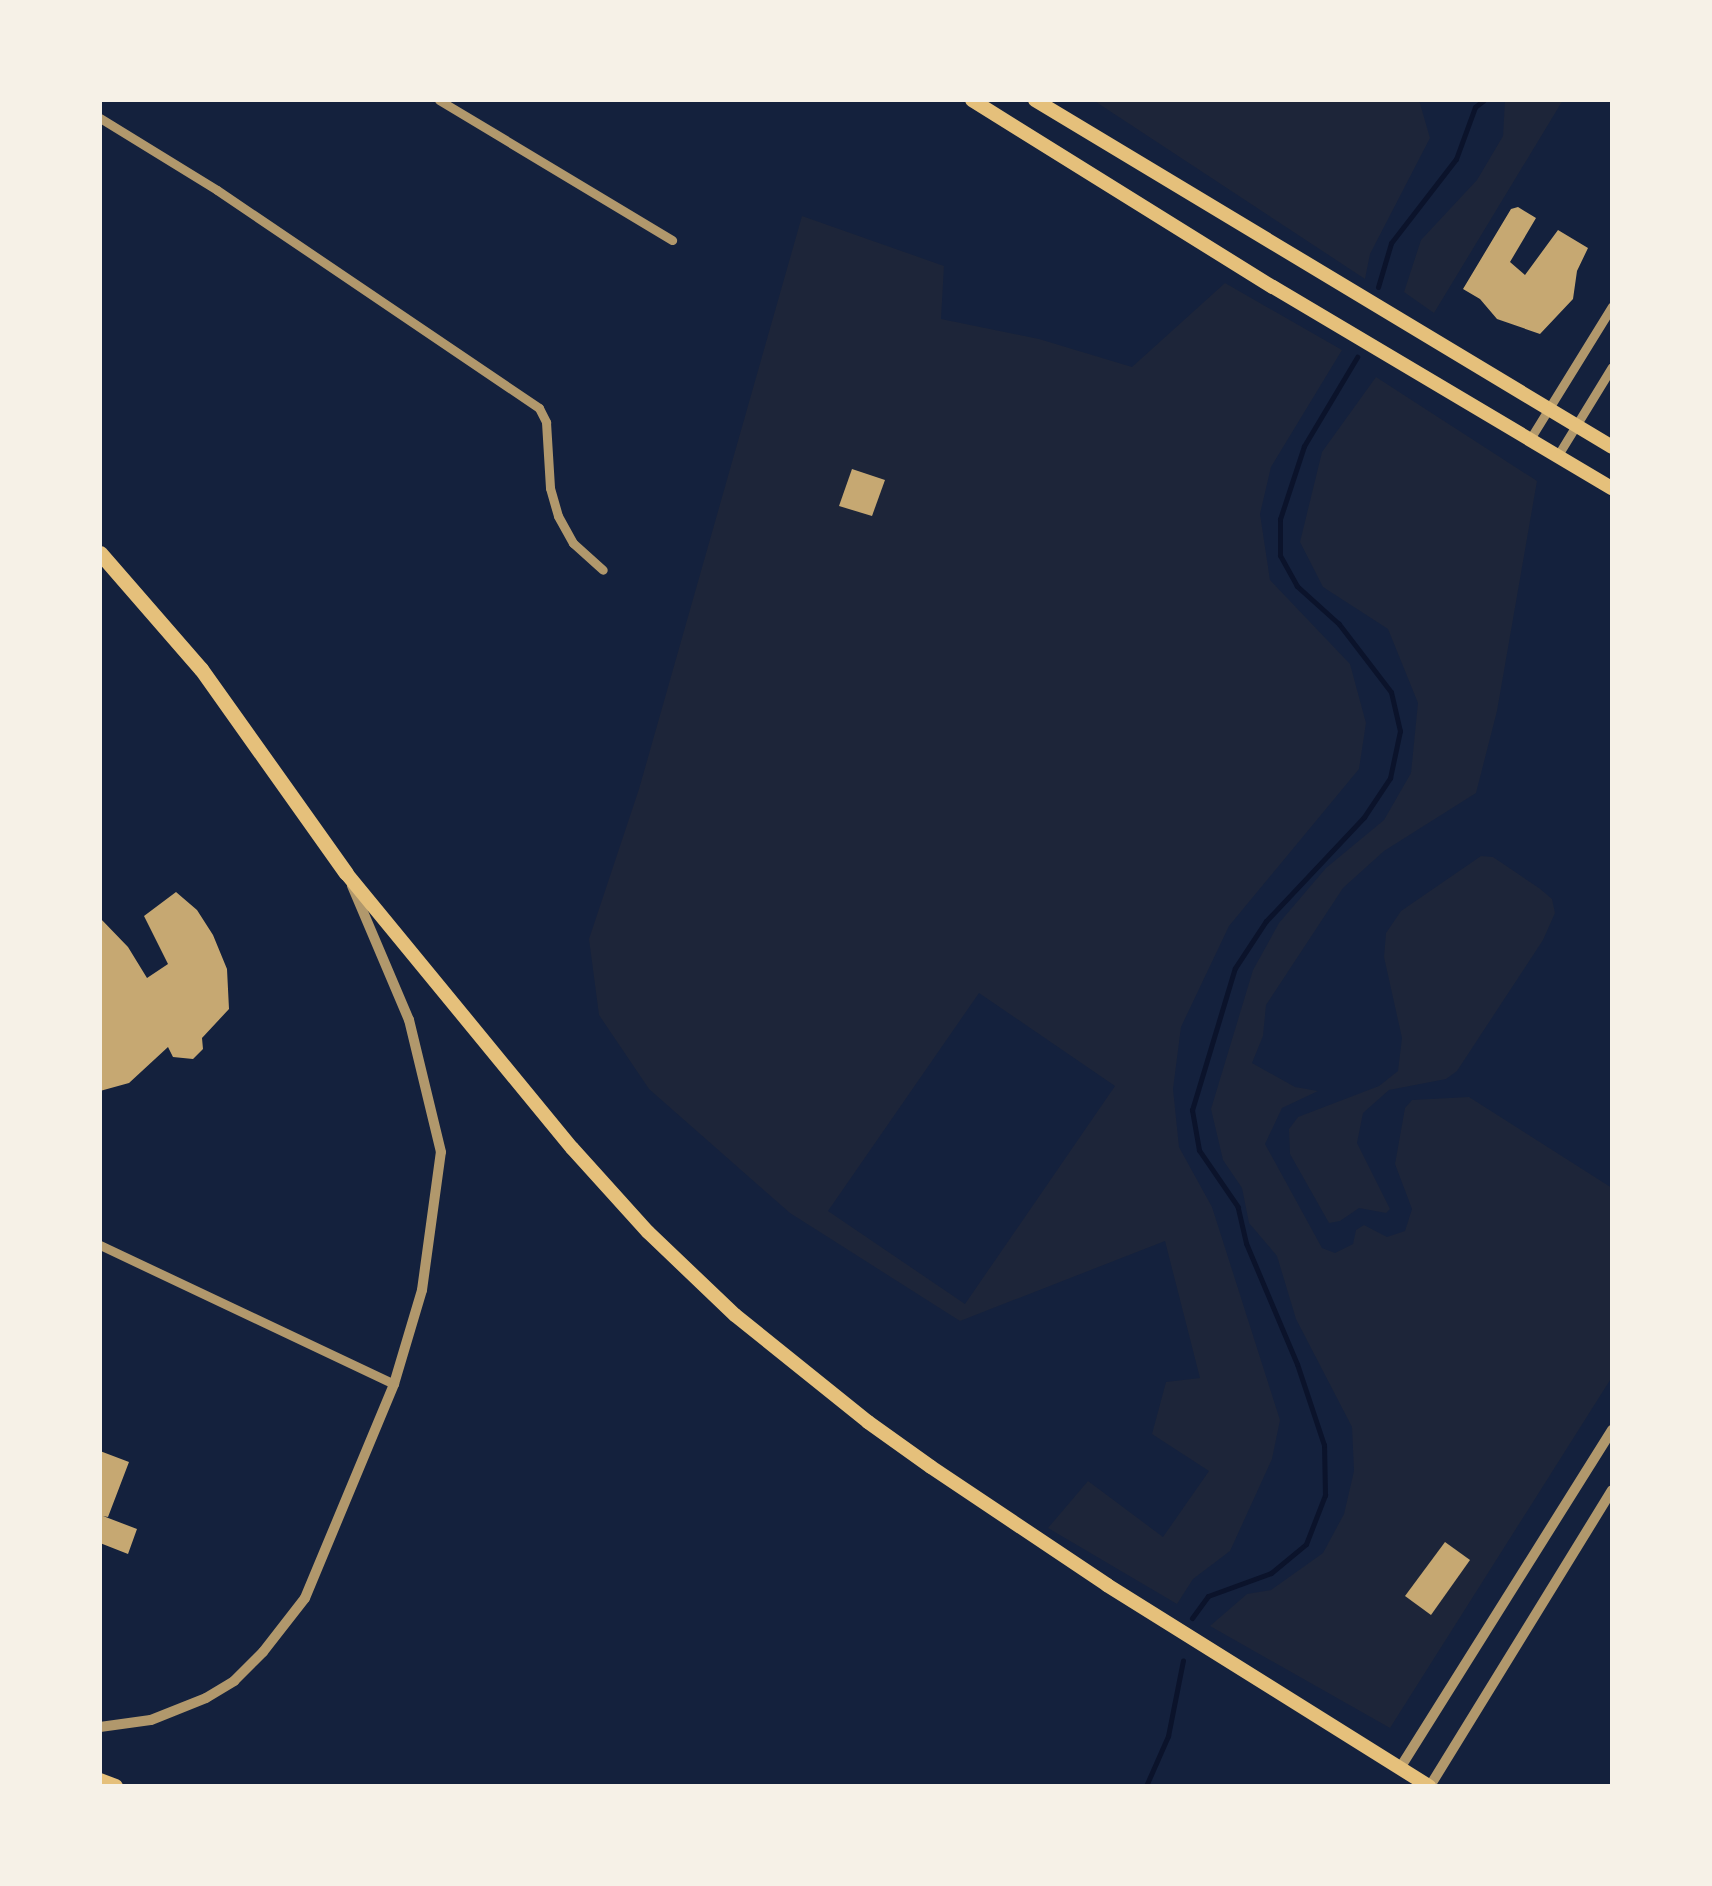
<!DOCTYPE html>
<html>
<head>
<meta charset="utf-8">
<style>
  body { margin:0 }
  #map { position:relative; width:1712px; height:1886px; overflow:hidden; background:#14213d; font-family:Inter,sans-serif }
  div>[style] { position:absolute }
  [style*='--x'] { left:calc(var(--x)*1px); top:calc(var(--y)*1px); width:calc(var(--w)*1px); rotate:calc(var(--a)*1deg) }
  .green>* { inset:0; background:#1d2539 }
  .stream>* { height:5px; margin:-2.5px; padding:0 2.5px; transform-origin:2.5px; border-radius:2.5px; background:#0b132b }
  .building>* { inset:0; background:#c6a872 }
  .minor>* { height:9px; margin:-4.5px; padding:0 4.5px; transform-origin:4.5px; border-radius:4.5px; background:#b1986c }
  .tertiary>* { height:10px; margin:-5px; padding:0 5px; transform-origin:5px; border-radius:5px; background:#b1986c }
  .primary>* { height:14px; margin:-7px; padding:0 7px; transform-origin:7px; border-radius:7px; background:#e5c07b }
  .trunk>* { height:14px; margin:-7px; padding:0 7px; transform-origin:7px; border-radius:7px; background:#e5c07b }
  .motorway>* { height:15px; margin:-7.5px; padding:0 7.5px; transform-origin:7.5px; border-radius:7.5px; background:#e5c07b }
  span { translate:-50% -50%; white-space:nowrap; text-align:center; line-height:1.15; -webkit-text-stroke:9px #f6f1e7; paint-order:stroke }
  .frame { position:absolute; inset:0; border:102px solid #f6f1e7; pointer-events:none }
</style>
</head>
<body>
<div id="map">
  <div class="green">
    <i style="clip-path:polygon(1093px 100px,1419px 100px,1430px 138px,1370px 254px,1365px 279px)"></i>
    <i style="clip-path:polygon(1505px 100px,1563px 100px,1434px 313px,1404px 292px,1421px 240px,1477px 180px,1503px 136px)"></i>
    <i style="clip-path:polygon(evenodd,802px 216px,944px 266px,941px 319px,1039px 339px,1132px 367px,1225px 283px,1342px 350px,1271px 467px,1260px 514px,1270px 580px,1350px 664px,1366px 723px,1359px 769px,1229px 926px,1181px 1027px,1173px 1089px,1179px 1147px,1212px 1207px,1280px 1420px,1272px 1459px,1230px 1551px,1193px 1579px,1177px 1604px,1048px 1528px,1088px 1481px,1163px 1537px,1209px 1471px,1152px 1434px,1166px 1382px,1200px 1378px,1165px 1241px,960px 1321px,790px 1213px,649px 1089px,599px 1015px,589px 939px,639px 789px,802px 216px,979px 993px,1115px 1086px,965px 1304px,828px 1211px,979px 993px)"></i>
    <i style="clip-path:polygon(1376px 377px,1537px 481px,1497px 711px,1476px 793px,1384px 851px,1343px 888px,1266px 1005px,1263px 1036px,1252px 1063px,1295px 1087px,1318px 1091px,1282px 1108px,1265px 1144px,1322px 1248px,1335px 1253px,1353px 1244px,1356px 1230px,1364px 1225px,1387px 1237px,1405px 1231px,1412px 1209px,1395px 1164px,1405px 1108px,1412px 1100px,1469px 1097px,1612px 1188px,1612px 1377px,1390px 1728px,1210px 1626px,1247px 1594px,1271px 1590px,1323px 1553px,1344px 1514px,1354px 1471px,1352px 1427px,1296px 1319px,1277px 1256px,1249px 1223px,1242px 1188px,1223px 1160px,1211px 1109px,1253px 970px,1279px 923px,1326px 868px,1384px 820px,1411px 773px,1418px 703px,1388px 629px,1323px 587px,1300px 542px,1322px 452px)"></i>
    <i style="clip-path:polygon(1481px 856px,1493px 857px,1539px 888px,1552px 899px,1555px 913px,1543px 940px,1457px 1071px,1446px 1079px,1389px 1090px,1363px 1113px,1357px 1143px,1390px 1209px,1386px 1213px,1359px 1208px,1340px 1221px,1329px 1223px,1290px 1154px,1289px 1129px,1298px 1117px,1379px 1086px,1398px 1071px,1402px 1038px,1384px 957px,1386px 933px,1401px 911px)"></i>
  </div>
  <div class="stream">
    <i style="--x:1378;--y:287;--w:46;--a:-73.5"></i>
    <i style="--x:1391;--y:243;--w:106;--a:-52.3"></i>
    <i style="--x:1456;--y:159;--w:55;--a:-69.9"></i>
    <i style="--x:1475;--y:107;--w:11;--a:-38"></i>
    <i style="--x:1192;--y:1618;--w:27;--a:-54"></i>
    <i style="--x:1208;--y:1596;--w:67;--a:-20.1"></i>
    <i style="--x:1271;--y:1573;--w:45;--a:-39.6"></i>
    <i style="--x:1306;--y:1544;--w:53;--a:-68.8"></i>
    <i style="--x:1325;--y:1495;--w:50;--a:-91.1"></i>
    <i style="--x:1324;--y:1445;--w:85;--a:-108.4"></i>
    <i style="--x:1297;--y:1364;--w:131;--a:-112.9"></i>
    <i style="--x:1246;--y:1243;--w:37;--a:-103"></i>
    <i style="--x:1238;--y:1207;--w:69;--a:-124.4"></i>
    <i style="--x:1199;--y:1150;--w:41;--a:-99.9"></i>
    <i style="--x:1192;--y:1110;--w:148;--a:-73.2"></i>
    <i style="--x:1235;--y:968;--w:56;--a:-56.6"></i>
    <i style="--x:1266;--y:921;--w:143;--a:-46.7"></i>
    <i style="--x:1364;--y:817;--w:47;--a:-56.3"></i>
    <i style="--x:1390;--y:778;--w:48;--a:-78"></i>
    <i style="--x:1400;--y:731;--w:40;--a:-103"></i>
    <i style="--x:1391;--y:692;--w:86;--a:-127.4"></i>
    <i style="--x:1339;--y:624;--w:57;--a:-137.9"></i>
    <i style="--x:1297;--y:586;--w:35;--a:-119"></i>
    <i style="--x:1280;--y:555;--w:36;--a:-90"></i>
    <i style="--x:1280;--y:519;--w:77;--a:-71.8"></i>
    <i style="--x:1304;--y:446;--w:104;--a:-59.2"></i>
    <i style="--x:1146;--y:1786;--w:55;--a:-66.3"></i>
    <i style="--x:1168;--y:1736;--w:77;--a:-78.8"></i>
  </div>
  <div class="building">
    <i style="clip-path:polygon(1518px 207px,1536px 218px,1510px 262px,1525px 275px,1558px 230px,1588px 248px,1577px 271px,1573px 299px,1540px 334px,1497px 319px,1480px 299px,1463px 289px,1511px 209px)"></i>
    <i style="clip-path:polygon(852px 469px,885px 480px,872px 516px,839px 506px)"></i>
    <i style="clip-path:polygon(176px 892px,197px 910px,213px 935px,227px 969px,229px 1009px,202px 1038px,203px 1049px,193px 1059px,173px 1057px,168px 1047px,129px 1083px,100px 1091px,100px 918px,128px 947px,147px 978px,168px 964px,144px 916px)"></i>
    <i style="clip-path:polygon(100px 1451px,129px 1462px,108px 1517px,103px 1516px,137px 1529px,128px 1554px,100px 1543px)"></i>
    <i style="clip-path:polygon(1445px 1542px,1470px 1560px,1431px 1615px,1405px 1596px)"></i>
  </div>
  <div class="minor">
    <i style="--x:439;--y:100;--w:272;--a:31"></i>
    <i style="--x:100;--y:118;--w:137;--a:31.6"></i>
    <i style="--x:217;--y:190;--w:389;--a:34.1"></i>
    <i style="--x:539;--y:408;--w:16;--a:63"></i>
    <i style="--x:546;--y:422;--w:66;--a:86.5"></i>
    <i style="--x:550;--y:488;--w:29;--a:74"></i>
    <i style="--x:558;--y:516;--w:31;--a:61"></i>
    <i style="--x:573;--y:543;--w:40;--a:42"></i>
    <i style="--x:1530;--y:439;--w:156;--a:-58.3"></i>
    <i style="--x:1558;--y:455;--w:103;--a:-58.5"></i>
    <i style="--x:100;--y:1245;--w:325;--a:25.3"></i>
  </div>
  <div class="tertiary">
    <i style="--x:100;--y:1727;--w:51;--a:-7.8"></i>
    <i style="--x:151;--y:1720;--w:59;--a:-21.8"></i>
    <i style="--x:206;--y:1698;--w:33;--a:-31"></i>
    <i style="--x:234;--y:1681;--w:41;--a:-45"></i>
    <i style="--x:263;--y:1652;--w:68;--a:-52.1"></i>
    <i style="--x:305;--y:1598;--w:232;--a:-67.4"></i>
    <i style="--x:394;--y:1384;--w:98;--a:-73.4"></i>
    <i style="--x:422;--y:1290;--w:139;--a:-82.2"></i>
    <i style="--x:441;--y:1152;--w:136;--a:-103.6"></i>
    <i style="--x:409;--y:1020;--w:146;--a:-113"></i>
    <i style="--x:1400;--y:1768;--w:399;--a:-57.9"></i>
    <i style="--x:1430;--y:1786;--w:347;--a:-58.4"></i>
  </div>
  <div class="primary">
    <i style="--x:972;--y:100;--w:354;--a:31.9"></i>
    <i style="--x:1273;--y:287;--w:394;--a:30.7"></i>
    <i style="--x:1035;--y:100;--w:673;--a:31.02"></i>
  </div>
  <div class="trunk">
    <i style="--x:346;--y:873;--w:356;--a:50.6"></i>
    <i style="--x:572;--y:1148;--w:113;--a:47.9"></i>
    <i style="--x:648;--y:1232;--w:120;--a:43.7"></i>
    <i style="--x:735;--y:1315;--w:171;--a:38.8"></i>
    <i style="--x:868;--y:1422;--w:77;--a:35.5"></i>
    <i style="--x:931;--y:1467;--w:212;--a:33.8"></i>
    <i style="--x:1107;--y:1585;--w:380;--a:32"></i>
    <i style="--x:100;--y:1780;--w:17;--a:21"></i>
  </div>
  <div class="motorway">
    <i style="--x:100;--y:553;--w:154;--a:49"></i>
    <i style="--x:201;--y:669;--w:250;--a:54.6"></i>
  </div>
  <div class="frame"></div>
</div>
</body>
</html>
